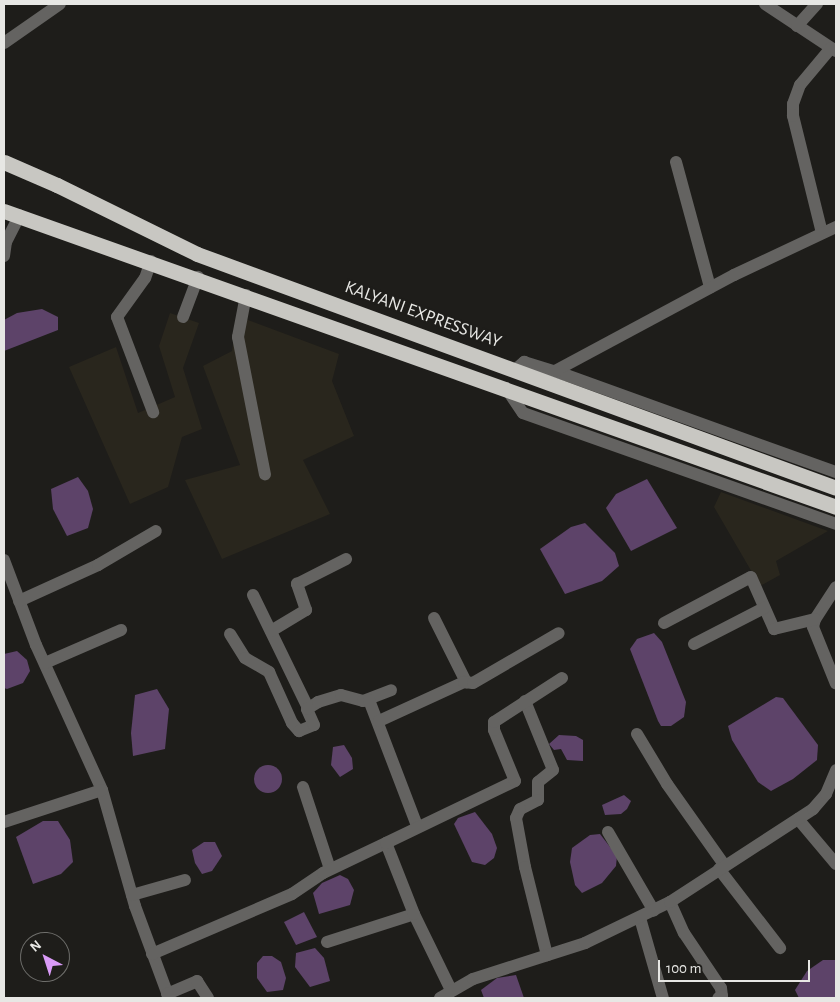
<!DOCTYPE html>
<html>
<head>
<meta charset="utf-8">
<style>
  body { margin:0 }
  #map { position:relative; width:840px; height:1002px; overflow:hidden; background:#1e1d1a; font-family:"Alegreya Sans",sans-serif }
  div>[style] { position:absolute }
  [style*='--x'] { left:calc(var(--x)*1px); top:calc(var(--y)*1px); width:calc(var(--w)*1px); rotate:calc(var(--a)*1deg) }
  .built>* { inset:0; background:#29261d }
  .water>* { inset:0; background:#5d4369 }
  .round { border-radius:50% }
  .minor>* { height:12px; margin:-6px; padding:0 6px; transform-origin:6px; border-radius:6px; background:#646361 }
  .highway>* { height:15px; margin:-7.5px; padding:0 7.5px; transform-origin:7.5px; border-radius:7.5px; background:#c8c7c2 }
  span { translate:-50% -50%; white-space:nowrap; text-align:center; line-height:1.15; -webkit-text-stroke:4px #1e1d1a; paint-order:stroke }
  .street-label { font-size:18px; color:#e7e7e4 }
  .frame { position:absolute; inset:0; border:5px solid #e7e7e4; pointer-events:none }
  .north { position:absolute; left:20px; top:932px; width:50px; height:50px; box-sizing:border-box; background:#1e1d1a; border:1px solid #6e6e6b; border-radius:50%; rotate:320deg; font-size:14px; font-weight:700; line-height:20px; text-align:center; color:#e7e7e4 }
  .north::after { content:''; display:block; margin:auto; width:18px; height:22px; background:#d99af7; clip-path:polygon(50% 0,100% 100%,50% 72%,0 100%) }
  .scale { position:absolute; left:658px; top:960px; width:152px; height:22px; box-sizing:border-box; border:2px solid #e7e7e4; border-top:0; padding-left:6px; font-size:15px; line-height:18px; white-space:nowrap; color:#e7e7e4; -webkit-text-stroke:4px #1e1d1a; paint-order:stroke }
</style>
</head>
<body>
<div id="map">
  <div class="built">
    <i style="clip-path:polygon(170px 313px,199px 323px,183px 368px,202px 429px,182px 437px,168px 487px,130px 504px,69px 367px,116px 347px,138px 413px,175px 397px,159px 346px)"></i>
    <i style="clip-path:polygon(237px 316px,339px 354px,332px 381px,354px 436px,303px 460px,330px 514px,222px 559px,185px 480px,240px 465px,203px 366px,232px 351px)"></i>
    <i style="clip-path:polygon(721px 492px,828px 531px,776px 561px,780px 575px,760px 586px,714px 507px)"></i>
  </div>
  <div class="water">
    <i style="clip-path:polygon(42px 309px,58px 317px,58px 330px,4px 351px,4px 320px,17px 313px)"></i>
    <i style="clip-path:polygon(78px 477px,88px 491px,93px 509px,88px 528px,67px 536px,53px 509px,51px 489px)"></i>
    <i style="clip-path:polygon(647px 479px,677px 528px,631px 551px,606px 508px,616px 494px)"></i>
    <i style="clip-path:polygon(585px 523px,615px 553px,619px 566px,602px 581px,565px 594px,540px 549px,571px 527px)"></i>
    <i style="clip-path:polygon(654px 633px,662px 642px,686px 702px,684px 717px,671px 726px,661px 726px,658px 721px,630px 649px,637px 639px)"></i>
    <i style="clip-path:polygon(17px 651px,27px 660px,30px 671px,23px 683px,7px 689px,4px 688px,4px 654px)"></i>
    <i style="clip-path:polygon(157px 689px,169px 709px,165px 749px,133px 756px,131px 733px,135px 695px)"></i>
    <i style="clip-path:polygon(776px 697px,783px 698px,818px 745px,817px 760px,793px 779px,771px 791px,758px 782px,732px 740px,728px 726px)"></i>
    <i style="clip-path:polygon(559px 735px,576px 736px,583px 740px,583px 761px,567px 760px,561px 749px,554px 750px,549px 744px)"></i>
    <i style="clip-path:polygon(344px 745px,352px 758px,353px 769px,340px 777px,331px 765px,333px 747px)"></i>
    <i class="round" style="left:254px;top:765px;width:28px;height:28px"></i>
    <i style="clip-path:polygon(624px 795px,631px 801px,627px 809px,621px 814px,605px 815px,602px 805px)"></i>
    <i style="clip-path:polygon(475px 812px,492px 834px,497px 848px,494px 858px,485px 865px,472px 862px,454px 824px,458px 818px)"></i>
    <i style="clip-path:polygon(43px 821px,58px 821px,70px 840px,73px 862px,61px 874px,33px 884px,16px 837px)"></i>
    <i style="clip-path:polygon(600px 834px,617px 856px,616px 866px,602px 883px,582px 893px,575px 885px,570px 862px,572px 848px,590px 835px)"></i>
    <i style="clip-path:polygon(204px 842px,215px 842px,222px 856px,212px 871px,202px 874px,195px 863px,192px 850px)"></i>
    <i style="clip-path:polygon(340px 875px,348px 879px,354px 890px,350px 905px,319px 914px,313px 893px,322px 883px)"></i>
    <i style="clip-path:polygon(304px 912px,317px 937px,296px 945px,284px 922px)"></i>
    <i style="clip-path:polygon(315px 948px,324px 958px,330px 981px,310px 987px,295px 967px,296px 953px)"></i>
    <i style="clip-path:polygon(263px 956px,272px 956px,281px 962px,286px 978px,283px 990px,267px 992px,257px 978px,257px 963px)"></i>
    <i style="clip-path:polygon(823px 960px,836px 960px,836px 998px,799px 998px,795px 990px,807px 971px)"></i>
    <i style="clip-path:polygon(516px 975px,524px 998px,484px 998px,481px 990px,497px 978px)"></i>
  </div>
  <div class="minor">
    <i style="--x:765;--y:4;--w:85;--a:33.5"></i>
    <i style="--x:797;--y:26;--w:30;--a:-48"></i>
    <i style="--x:4;--y:43;--w:68;--a:-34.9"></i>
    <i style="--x:676;--y:162;--w:130;--a:74.8"></i>
    <i style="--x:822;--y:233;--w:121;--a:-103.9"></i>
    <i style="--x:793;--y:116;--w:12;--a:-90"></i>
    <i style="--x:793;--y:104;--w:20;--a:-70"></i>
    <i style="--x:800;--y:85;--w:48;--a:-50"></i>
    <i style="--x:4;--y:256;--w:14;--a:-82"></i>
    <i style="--x:6;--y:242;--w:30;--a:-63"></i>
    <i style="--x:151;--y:261;--w:18;--a:109"></i>
    <i style="--x:145;--y:278;--w:48;--a:125.7"></i>
    <i style="--x:117;--y:317;--w:102;--a:69.2"></i>
    <i style="--x:246;--y:295;--w:43;--a:100.8"></i>
    <i style="--x:238;--y:337;--w:140;--a:78.9"></i>
    <i style="--x:183;--y:317;--w:43;--a:-69.4"></i>
    <i style="--x:516;--y:369;--w:11;--a:-41"></i>
    <i style="--x:524;--y:362;--w:44;--a:17.2"></i>
    <i style="--x:566;--y:375;--w:287;--a:19.8"></i>
    <i style="--x:555;--y:371;--w:203;--a:-28.2"></i>
    <i style="--x:734;--y:275;--w:113;--a:-25.2"></i>
    <i style="--x:506;--y:388;--w:30;--a:56"></i>
    <i style="--x:523;--y:413;--w:332;--a:19.5"></i>
    <i style="--x:4;--y:560;--w:91;--a:69.4"></i>
    <i style="--x:36;--y:645;--w:159;--a:65.5"></i>
    <i style="--x:102;--y:790;--w:121;--a:74.1"></i>
    <i style="--x:135;--y:906;--w:98;--a:69.7"></i>
    <i style="--x:836;--y:587;--w:38;--a:123"></i>
    <i style="--x:815;--y:619;--w:8;--a:104"></i>
    <i style="--x:813;--y:627;--w:61;--a:68"></i>
    <i style="--x:253;--y:595;--w:126;--a:64"></i>
    <i style="--x:19;--y:601;--w:87;--a:-24.5"></i>
    <i style="--x:98;--y:565;--w:67;--a:-30.4"></i>
    <i style="--x:434;--y:618;--w:72;--a:63.4"></i>
    <i style="--x:664;--y:623;--w:98;--a:-27.9"></i>
    <i style="--x:751;--y:577;--w:57;--a:66.1"></i>
    <i style="--x:774;--y:629;--w:42;--a:-13.7"></i>
    <i style="--x:271;--y:631;--w:41;--a:-31"></i>
    <i style="--x:306;--y:610;--w:28;--a:-109"></i>
    <i style="--x:297;--y:584;--w:55;--a:-27"></i>
    <i style="--x:230;--y:634;--w:28;--a:58"></i>
    <i style="--x:245;--y:658;--w:28;--a:30"></i>
    <i style="--x:269;--y:672;--w:56;--a:65.7"></i>
    <i style="--x:292;--y:723;--w:11;--a:49"></i>
    <i style="--x:299;--y:731;--w:16;--a:-22"></i>
    <i style="--x:314;--y:725;--w:17;--a:-114"></i>
    <i style="--x:307;--y:709;--w:13;--a:-32"></i>
    <i style="--x:318;--y:702;--w:24;--a:-17"></i>
    <i style="--x:341;--y:695;--w:23;--a:15"></i>
    <i style="--x:363;--y:701;--w:30;--a:-21"></i>
    <i style="--x:694;--y:644;--w:79;--a:-27.2"></i>
    <i style="--x:45;--y:663;--w:83;--a:-23.5"></i>
    <i style="--x:369;--y:700;--w:135;--a:69.1"></i>
    <i style="--x:525;--y:701;--w:74;--a:67.9"></i>
    <i style="--x:553;--y:770;--w:19;--a:141"></i>
    <i style="--x:538;--y:782;--w:18;--a:90"></i>
    <i style="--x:538;--y:800;--w:20;--a:153"></i>
    <i style="--x:520;--y:809;--w:10;--a:114"></i>
    <i style="--x:516;--y:818;--w:50;--a:79.6"></i>
    <i style="--x:525;--y:867;--w:91;--a:76"></i>
    <i style="--x:379;--y:721;--w:94;--a:-24.6"></i>
    <i style="--x:464;--y:682;--w:9;--a:6"></i>
    <i style="--x:473;--y:683;--w:99;--a:-30.2"></i>
    <i style="--x:637;--y:734;--w:58;--a:59"></i>
    <i style="--x:667;--y:784;--w:100;--a:54.7"></i>
    <i style="--x:303;--y:787;--w:86;--a:71.8"></i>
    <i style="--x:798;--y:819;--w:59;--a:49.8"></i>
    <i style="--x:4;--y:822;--w:103;--a:-18.1"></i>
    <i style="--x:608;--y:832;--w:91;--a:59.8"></i>
    <i style="--x:719;--y:869;--w:100;--a:52.3"></i>
    <i style="--x:132;--y:895;--w:55;--a:-15.8"></i>
    <i style="--x:670;--y:902;--w:34;--a:66"></i>
    <i style="--x:684;--y:933;--w:66;--a:56.1"></i>
    <i style="--x:721;--y:988;--w:8;--a:83"></i>
    <i style="--x:722;--y:996;--w:4;--a:153"></i>
    <i style="--x:640;--y:918;--w:83;--a:74"></i>
    <i style="--x:327;--y:942;--w:91;--a:-17.8"></i>
    <i style="--x:152;--y:954;--w:152;--a:-23.2"></i>
    <i style="--x:292;--y:894;--w:37;--a:-34"></i>
    <i style="--x:323;--y:873;--w:70;--a:-25.5"></i>
    <i style="--x:451;--y:990;--w:85;--a:-116"></i>
    <i style="--x:414;--y:914;--w:76;--a:-111.5"></i>
    <i style="--x:386;--y:843;--w:143;--a:-25.7"></i>
    <i style="--x:515;--y:781;--w:55;--a:-112.4"></i>
    <i style="--x:494;--y:730;--w:8;--a:-90"></i>
    <i style="--x:494;--y:722;--w:81;--a:-32.9"></i>
    <i style="--x:167;--y:994;--w:33;--a:-23"></i>
    <i style="--x:197;--y:981;--w:20;--a:57"></i>
    <i style="--x:440;--y:998;--w:38;--a:-30"></i>
    <i style="--x:473;--y:979;--w:118;--a:-17.8"></i>
    <i style="--x:585;--y:943;--w:94;--a:-25.8"></i>
    <i style="--x:670;--y:902;--w:171;--a:-33"></i>
    <i style="--x:813;--y:809;--w:20;--a:-49"></i>
    <i style="--x:826;--y:794;--w:26;--a:-67"></i>
  </div>
  <div class="highway">
    <i style="--x:4;--y:162;--w:58;--a:23.5"></i>
    <i style="--x:57;--y:185;--w:156;--a:26.2"></i>
    <i style="--x:197;--y:254;--w:680;--a:20.11"></i>
    <i style="--x:4;--y:211;--w:883;--a:19.58"></i>
  </div>
  <div class="street-label">
    <span style="left:423px;top:315px;rotate:20deg">KALYANI EXPRESSWAY</span>
  </div>
  <div class="frame"></div>
  <div class="north">N</div>
  <div class="scale">100 m</div>
</div>
</body>
</html>
